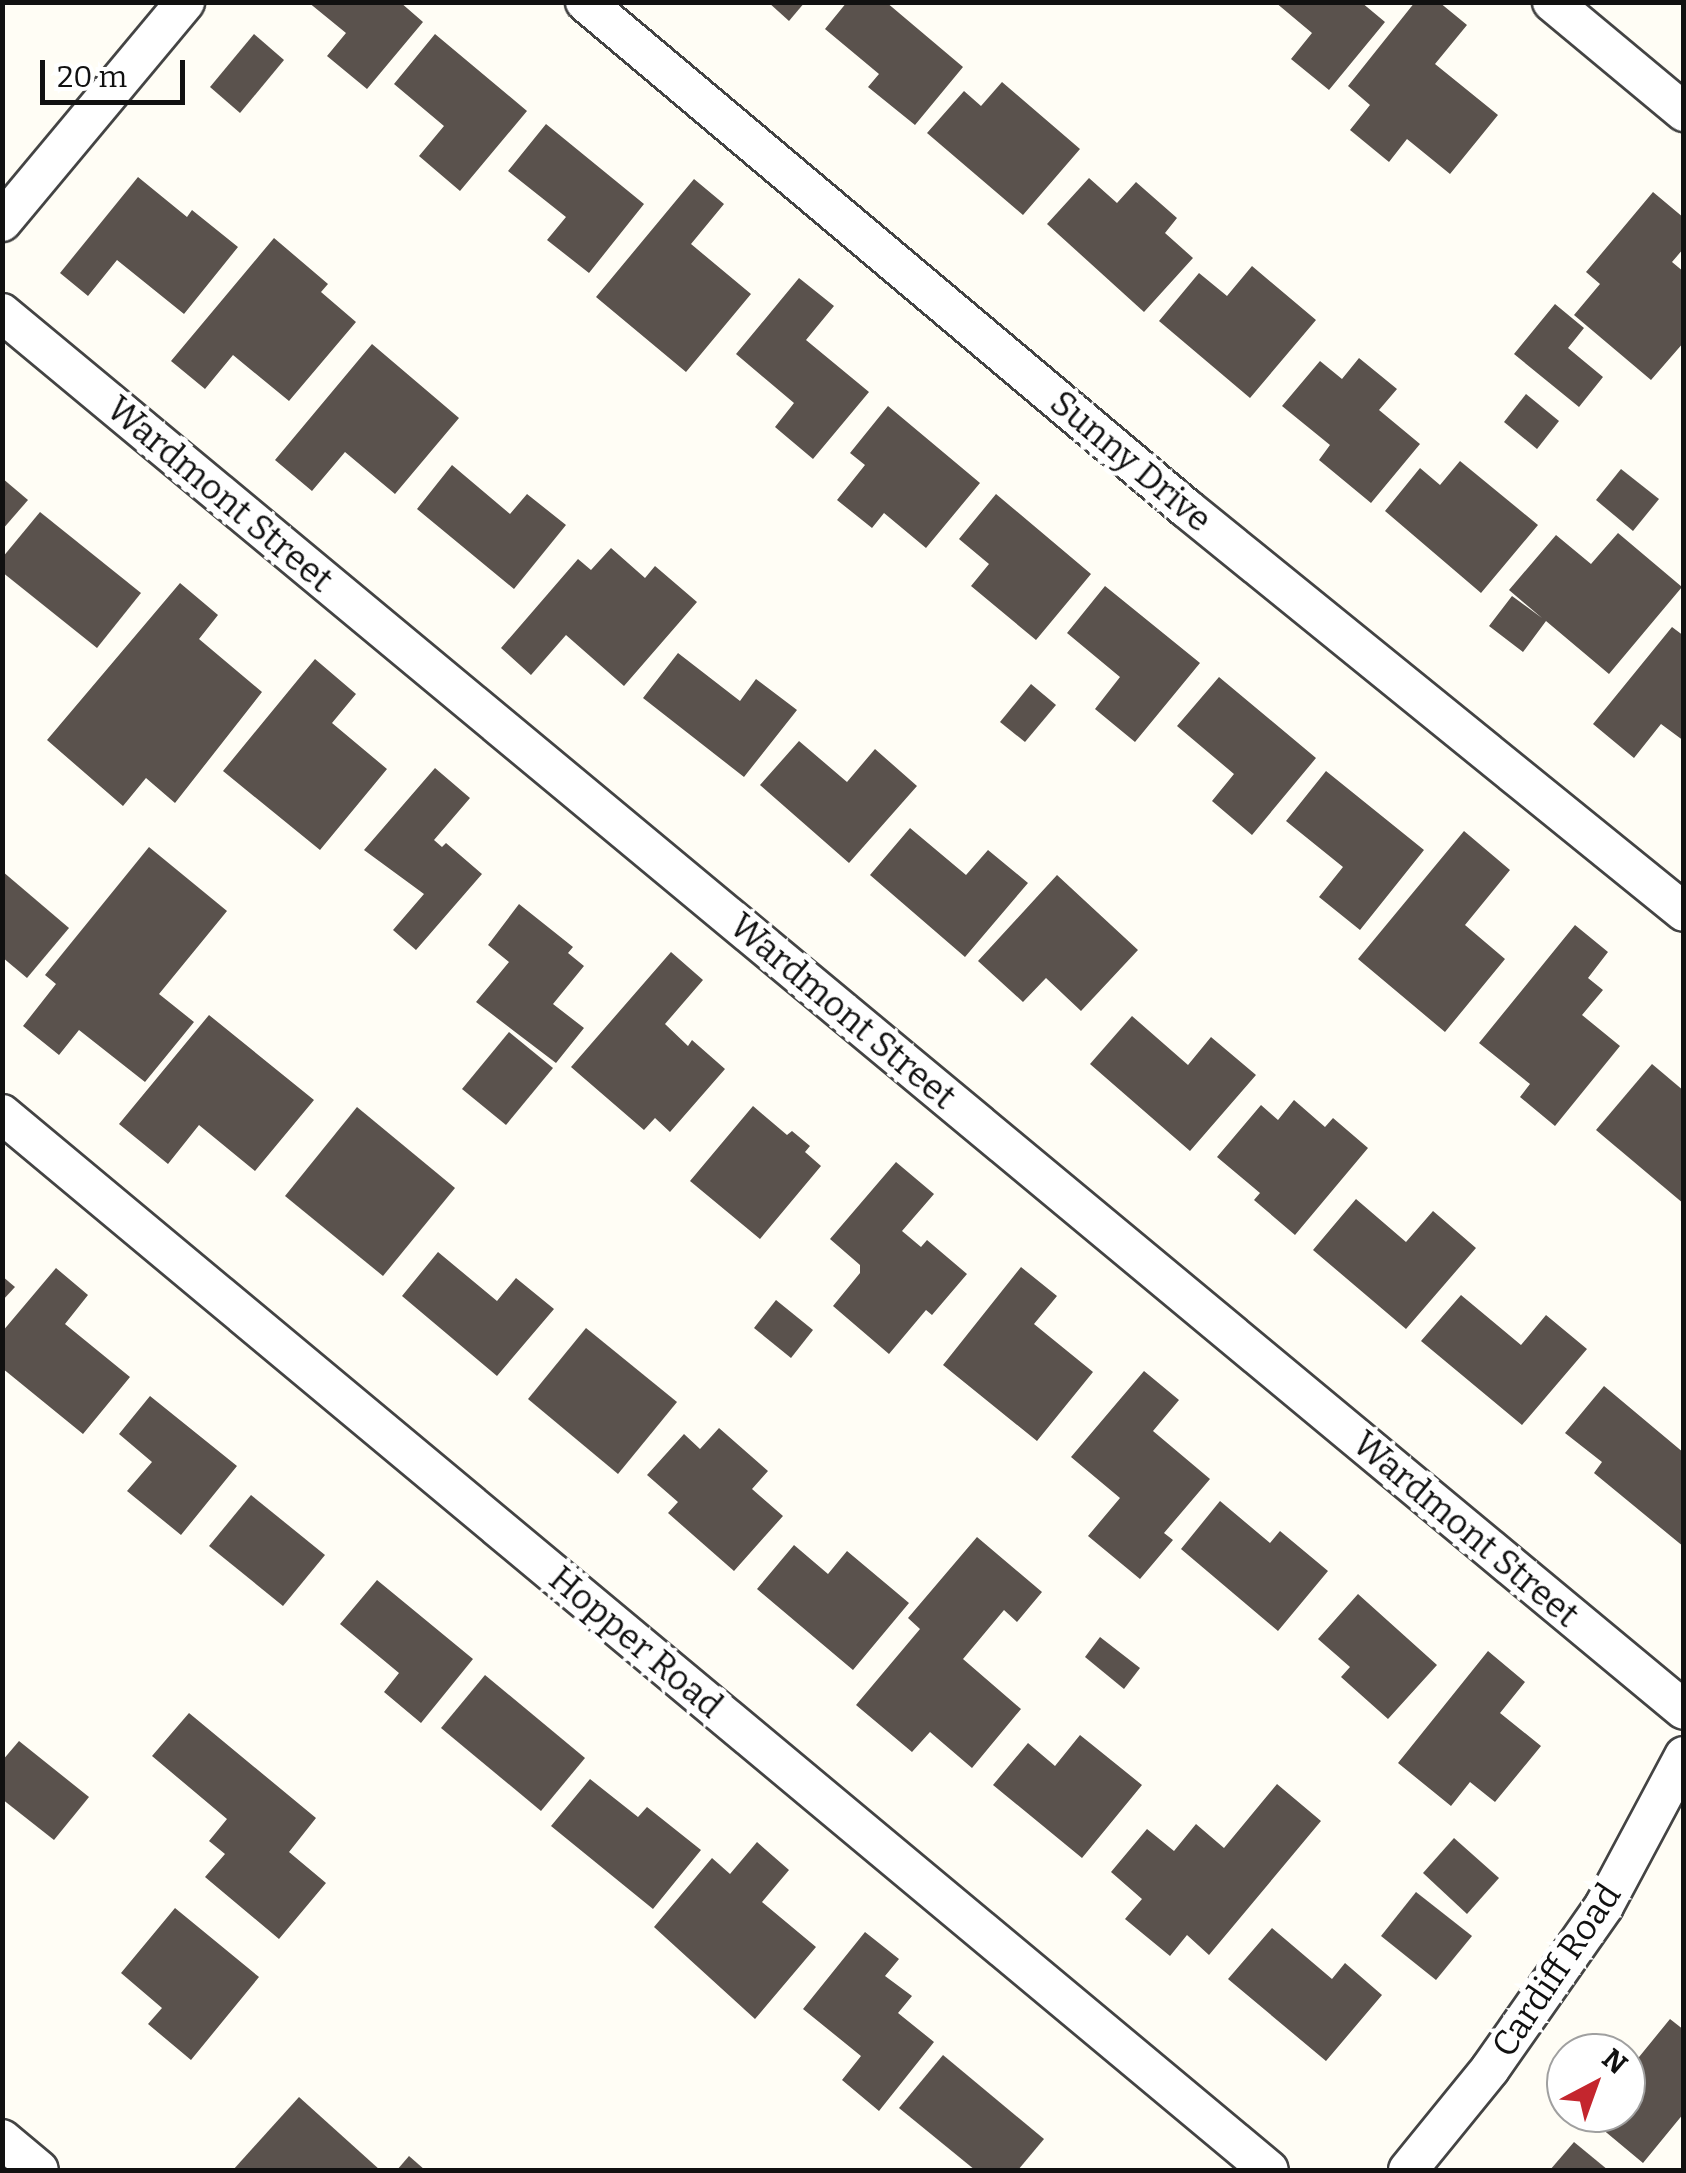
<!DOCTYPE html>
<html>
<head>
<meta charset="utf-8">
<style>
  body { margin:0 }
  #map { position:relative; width:1686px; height:2173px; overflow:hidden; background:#fffdf5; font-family:Bitter,serif }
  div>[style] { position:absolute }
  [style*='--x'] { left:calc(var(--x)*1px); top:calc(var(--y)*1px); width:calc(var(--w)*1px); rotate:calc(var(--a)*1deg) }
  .building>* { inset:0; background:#5a524d }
  .roads { filter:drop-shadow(2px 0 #444) drop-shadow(-2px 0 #444) drop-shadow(0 2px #444) drop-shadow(0 -2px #444) }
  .minor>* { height:38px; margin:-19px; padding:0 19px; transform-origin:19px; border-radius:19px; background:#fff }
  span { translate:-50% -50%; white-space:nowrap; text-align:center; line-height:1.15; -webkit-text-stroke:10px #fff; paint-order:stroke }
  .street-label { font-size:35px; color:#111 }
  .frame { position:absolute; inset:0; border:5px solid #111; pointer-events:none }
  .north { position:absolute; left:1546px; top:2033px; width:100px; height:100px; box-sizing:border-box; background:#fff; border:2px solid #a0a0a0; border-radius:50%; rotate:41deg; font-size:28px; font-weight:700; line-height:40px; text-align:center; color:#111 }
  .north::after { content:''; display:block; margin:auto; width:35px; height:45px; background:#c4262e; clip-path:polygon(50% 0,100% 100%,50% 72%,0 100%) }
  .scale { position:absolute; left:40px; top:60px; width:145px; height:45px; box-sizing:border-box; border:5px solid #111; border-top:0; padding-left:12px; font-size:30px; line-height:35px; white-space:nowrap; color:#111; -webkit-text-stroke:8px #fff; paint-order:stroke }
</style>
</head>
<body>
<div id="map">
  <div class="building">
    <i style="clip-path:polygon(308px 2px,400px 2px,423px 22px,367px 89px,327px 56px,346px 33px)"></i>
    <i style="clip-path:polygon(768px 2px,805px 2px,789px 21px)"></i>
    <i style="clip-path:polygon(847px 2px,886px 2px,963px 67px,915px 125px,868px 87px,879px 74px,825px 29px)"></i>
    <i style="clip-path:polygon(1275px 2px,1361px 2px,1385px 22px,1329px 90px,1291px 59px,1312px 33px)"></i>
    <i style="clip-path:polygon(1415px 2px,1439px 2px,1467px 25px,1435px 64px,1498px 115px,1450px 174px,1407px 139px,1389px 162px,1350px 130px,1370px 105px,1348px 86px)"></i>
    <i style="clip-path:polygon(254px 34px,284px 60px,240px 113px,210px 87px)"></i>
    <i style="clip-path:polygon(435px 34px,527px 111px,460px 191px,419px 156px,444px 126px,394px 84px)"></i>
    <i style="clip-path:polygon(1002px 82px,1080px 149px,1023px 215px,927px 133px,964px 91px,981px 106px)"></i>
    <i style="clip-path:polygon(546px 124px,644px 204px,589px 273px,547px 240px,566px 217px,508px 171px)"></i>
    <i style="clip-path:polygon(138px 177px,187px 217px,192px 210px,238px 247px,184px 314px,117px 260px,88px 296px,60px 273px)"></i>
    <i style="clip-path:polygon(1089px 178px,1117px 203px,1136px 182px,1177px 218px,1165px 233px,1193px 258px,1144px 312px,1047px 224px)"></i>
    <i style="clip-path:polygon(694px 179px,724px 204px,691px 244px,751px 294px,686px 372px,596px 297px)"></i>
    <i style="clip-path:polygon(1653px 192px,1684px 218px,1684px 248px,1672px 262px,1684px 272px,1684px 342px,1651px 380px,1574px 315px,1600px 284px,1586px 272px)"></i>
    <i style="clip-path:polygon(274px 238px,328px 284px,321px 292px,356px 322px,289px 401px,233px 355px,205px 389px,171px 361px)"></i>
    <i style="clip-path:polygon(1252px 266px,1316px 320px,1250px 398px,1159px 321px,1199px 273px,1227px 296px)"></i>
    <i style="clip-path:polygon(799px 278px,834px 306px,806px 340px,869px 392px,813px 459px,775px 427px,794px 403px,736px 354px)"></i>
    <i style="clip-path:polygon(1555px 304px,1584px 328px,1568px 348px,1603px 377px,1579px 407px,1514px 354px)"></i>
    <i style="clip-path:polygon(372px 344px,459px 418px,395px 494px,345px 452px,312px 491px,275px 460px)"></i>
    <i style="clip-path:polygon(1359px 358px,1397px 389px,1379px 410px,1420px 444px,1371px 503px,1319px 460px,1330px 445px,1282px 406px,1320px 361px,1342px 379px)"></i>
    <i style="clip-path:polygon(1526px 394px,1559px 421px,1537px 449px,1504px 422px)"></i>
    <i style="clip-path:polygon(888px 406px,980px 483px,926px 548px,884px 513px,872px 528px,837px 500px,865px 465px,850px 453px)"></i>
    <i style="clip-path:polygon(1460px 461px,1538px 525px,1481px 593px,1385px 511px,1420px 468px,1440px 485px)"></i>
    <i style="clip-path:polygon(452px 465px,510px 514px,527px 494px,566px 525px,514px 589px,417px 509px)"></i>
    <i style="clip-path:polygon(1621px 469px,1659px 499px,1633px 531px,1596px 500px)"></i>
    <i style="clip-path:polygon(2px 478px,28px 500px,2px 530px)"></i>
    <i style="clip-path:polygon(996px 494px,1091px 574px,1036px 640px,971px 586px,989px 564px,959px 539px)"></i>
    <i style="clip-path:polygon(40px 512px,141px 593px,97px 648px,2px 572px,2px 558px)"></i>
    <i style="clip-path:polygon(1618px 533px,1682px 587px,1609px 674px,1546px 621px,1523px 652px,1489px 626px,1512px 596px,1542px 618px,1509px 590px,1556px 535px,1591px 564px)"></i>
    <i style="clip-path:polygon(611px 548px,645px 578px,655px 566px,697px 602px,624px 686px,566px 635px,531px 675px,501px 648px,578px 559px,591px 570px)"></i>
    <i style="clip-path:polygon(180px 583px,218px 615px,199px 639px,262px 692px,175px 803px,146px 778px,123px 806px,47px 740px)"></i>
    <i style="clip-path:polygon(1105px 586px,1200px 663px,1135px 742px,1095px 709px,1120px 677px,1067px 633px)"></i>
    <i style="clip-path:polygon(1672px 627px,1684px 636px,1684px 741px,1661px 724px,1634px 758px,1593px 724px)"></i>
    <i style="clip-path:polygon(678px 653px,740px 701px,756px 679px,797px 710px,744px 777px,643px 698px)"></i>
    <i style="clip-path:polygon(315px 659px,356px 694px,332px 723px,387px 769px,320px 850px,223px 771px)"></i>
    <i style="clip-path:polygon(1219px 677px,1316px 758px,1252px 835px,1212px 801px,1234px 774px,1177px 726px)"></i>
    <i style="clip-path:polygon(1031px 684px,1056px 705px,1025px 742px,1000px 722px)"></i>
    <i style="clip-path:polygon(799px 741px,847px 782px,875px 749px,917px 786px,849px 863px,760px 785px)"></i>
    <i style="clip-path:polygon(435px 768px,470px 798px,434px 840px,442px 847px,446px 843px,482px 874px,416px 950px,393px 930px,424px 894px,364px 850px)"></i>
    <i style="clip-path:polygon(1326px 771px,1424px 850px,1360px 930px,1319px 897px,1343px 867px,1286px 821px)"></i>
    <i style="clip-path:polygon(910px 828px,966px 875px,988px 850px,1028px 883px,965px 957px,870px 875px)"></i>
    <i style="clip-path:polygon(1464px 831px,1510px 870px,1465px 925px,1505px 959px,1445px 1032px,1358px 959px)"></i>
    <i style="clip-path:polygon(149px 847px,227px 911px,159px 994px,194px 1022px,145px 1082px,79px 1030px,59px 1055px,23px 1026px,56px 984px,45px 975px)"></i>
    <i style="clip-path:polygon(2px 871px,69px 928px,27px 978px,2px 957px)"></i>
    <i style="clip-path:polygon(1057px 875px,1138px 950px,1081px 1011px,1046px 978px,1023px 1002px,978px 961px)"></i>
    <i style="clip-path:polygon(519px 904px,573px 947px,568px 953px,584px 966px,553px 1004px,584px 1028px,556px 1063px,476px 1002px,509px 962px,488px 945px)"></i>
    <i style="clip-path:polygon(1575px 925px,1608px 952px,1588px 978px,1603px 990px,1582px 1015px,1620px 1046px,1555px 1126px,1520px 1097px,1530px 1084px,1479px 1043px)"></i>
    <i style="clip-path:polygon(671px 952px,703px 980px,665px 1024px,688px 1046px,692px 1040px,725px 1069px,670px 1132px,655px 1118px,644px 1130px,571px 1067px)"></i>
    <i style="clip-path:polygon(209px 1015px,314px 1100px,255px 1171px,199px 1125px,168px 1164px,119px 1124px)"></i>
    <i style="clip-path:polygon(1132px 1016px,1188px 1065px,1211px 1037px,1256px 1075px,1190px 1151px,1090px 1064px)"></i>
    <i style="clip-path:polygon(509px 1032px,553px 1068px,506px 1125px,462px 1089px)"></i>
    <i style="clip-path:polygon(1652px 1064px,1684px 1091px,1684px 1204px,1596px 1130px)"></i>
    <i style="clip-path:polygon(1294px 1100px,1325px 1127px,1333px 1118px,1368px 1148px,1295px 1235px,1254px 1200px,1260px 1193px,1217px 1157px,1261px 1105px,1278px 1120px)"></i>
    <i style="clip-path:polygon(753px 1106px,787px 1135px,792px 1131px,810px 1146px,805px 1152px,821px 1166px,760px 1239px,690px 1181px)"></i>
    <i style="clip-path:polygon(357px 1107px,455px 1188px,383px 1276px,285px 1196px)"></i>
    <i style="clip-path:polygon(896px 1162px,934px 1194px,902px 1231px,921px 1247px,927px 1240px,967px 1274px,932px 1315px,926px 1310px,889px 1354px,833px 1306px,860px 1273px,860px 1265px,830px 1239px)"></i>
    <i style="clip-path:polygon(1356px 1199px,1406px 1242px,1433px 1211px,1476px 1248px,1406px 1329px,1313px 1250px)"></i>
    <i style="clip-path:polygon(438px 1252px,497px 1301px,516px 1278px,554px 1309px,497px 1376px,402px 1296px)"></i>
    <i style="clip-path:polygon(1021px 1267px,1057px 1296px,1034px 1324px,1093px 1372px,1037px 1441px,943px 1365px)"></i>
    <i style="clip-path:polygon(56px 1268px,88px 1295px,65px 1324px,130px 1377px,83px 1434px,2px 1368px,2px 1332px)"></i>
    <i style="clip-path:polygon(2px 1276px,15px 1287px,2px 1301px)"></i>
    <i style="clip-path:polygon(1461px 1295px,1521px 1345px,1546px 1315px,1587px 1349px,1522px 1425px,1421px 1341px)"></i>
    <i style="clip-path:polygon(776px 1300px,813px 1330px,791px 1358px,754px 1328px)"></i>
    <i style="clip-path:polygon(586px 1328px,677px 1402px,618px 1474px,528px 1399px)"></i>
    <i style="clip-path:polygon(1144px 1371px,1179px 1400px,1153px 1431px,1210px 1479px,1164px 1533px,1173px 1540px,1140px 1579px,1088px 1536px,1120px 1498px,1071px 1457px)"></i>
    <i style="clip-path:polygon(1604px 1386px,1684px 1453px,1684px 1547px,1594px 1473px,1602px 1462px,1565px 1433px)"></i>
    <i style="clip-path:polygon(150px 1396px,237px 1466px,181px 1535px,127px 1491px,152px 1462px,119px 1434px)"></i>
    <i style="clip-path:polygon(719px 1428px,768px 1471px,752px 1489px,783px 1516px,734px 1571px,668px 1513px,678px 1502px,647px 1475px,684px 1434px,700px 1449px)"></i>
    <i style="clip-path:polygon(251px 1495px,325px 1555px,283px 1606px,209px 1546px)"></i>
    <i style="clip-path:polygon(1220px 1501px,1270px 1543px,1280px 1531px,1328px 1571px,1278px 1631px,1181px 1549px)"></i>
    <i style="clip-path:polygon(977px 1537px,1042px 1592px,1017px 1622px,1004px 1610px,963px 1659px,1021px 1709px,972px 1768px,930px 1732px,912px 1752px,856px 1705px,920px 1629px,908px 1618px)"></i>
    <i style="clip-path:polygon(794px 1545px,828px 1574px,847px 1551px,909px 1603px,853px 1670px,757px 1589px)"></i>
    <i style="clip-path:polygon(377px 1580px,473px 1659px,421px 1723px,384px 1692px,399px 1673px,340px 1624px)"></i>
    <i style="clip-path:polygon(1358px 1594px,1437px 1665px,1388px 1719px,1341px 1677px,1350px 1667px,1318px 1639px)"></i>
    <i style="clip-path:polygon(1100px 1637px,1140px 1668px,1124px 1689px,1085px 1657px)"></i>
    <i style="clip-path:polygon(1488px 1651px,1525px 1682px,1500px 1713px,1541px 1746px,1495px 1802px,1470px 1782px,1451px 1806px,1398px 1763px)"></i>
    <i style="clip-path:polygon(485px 1675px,585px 1758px,541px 1811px,441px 1728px)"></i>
    <i style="clip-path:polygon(189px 1713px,316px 1818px,289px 1852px,326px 1883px,279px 1939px,205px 1877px,225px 1854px,209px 1841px,227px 1819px,152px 1756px)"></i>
    <i style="clip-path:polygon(1080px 1735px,1142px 1785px,1082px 1858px,993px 1785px,1028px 1743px,1055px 1766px)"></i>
    <i style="clip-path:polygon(19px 1741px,89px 1797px,54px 1840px,2px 1799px,2px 1761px)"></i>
    <i style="clip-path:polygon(590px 1779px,638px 1817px,647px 1807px,701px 1850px,653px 1909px,551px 1826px)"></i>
    <i style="clip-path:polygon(1277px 1784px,1321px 1821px,1209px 1955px,1187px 1935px,1170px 1956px,1125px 1919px,1142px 1899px,1111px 1872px,1147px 1829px,1174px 1851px,1196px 1824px,1224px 1848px)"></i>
    <i style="clip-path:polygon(1454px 1838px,1499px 1878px,1467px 1914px,1423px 1873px)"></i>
    <i style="clip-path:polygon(757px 1842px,789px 1870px,762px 1902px,816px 1947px,755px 2019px,654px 1927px,712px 1858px,730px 1874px)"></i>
    <i style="clip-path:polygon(1416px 1892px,1472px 1936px,1436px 1980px,1381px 1936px)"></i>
    <i style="clip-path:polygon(175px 1908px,259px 1977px,191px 2060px,148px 2024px,162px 2008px,121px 1973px)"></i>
    <i style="clip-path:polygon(1272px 1928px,1332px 1979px,1345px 1963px,1382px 1995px,1326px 2061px,1228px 1979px)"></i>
    <i style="clip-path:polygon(865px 1932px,899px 1959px,885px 1976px,912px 1996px,898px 2013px,934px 2042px,879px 2111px,842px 2080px,861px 2056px,803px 2009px)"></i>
    <i style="clip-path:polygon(1670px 2019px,1684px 2030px,1684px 2113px,1643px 2163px,1589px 2118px,1593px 2113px,1626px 2113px,1626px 2073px)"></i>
    <i style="clip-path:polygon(943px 2055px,1044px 2139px,1018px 2170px,975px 2170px,899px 2108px)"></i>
    <i style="clip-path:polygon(299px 2097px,380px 2170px,233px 2170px)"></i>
    <i style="clip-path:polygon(1574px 2142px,1608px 2170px,1550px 2170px)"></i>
    <i style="clip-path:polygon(409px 2156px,425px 2170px,397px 2170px)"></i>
  </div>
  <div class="roads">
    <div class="minor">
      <i style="--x:585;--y:2;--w:786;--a:40.1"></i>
      <i style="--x:1186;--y:508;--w:641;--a:39.05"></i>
      <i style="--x:1552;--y:2;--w:172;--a:39.8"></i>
      <i style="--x:2;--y:222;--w:286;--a:-50.2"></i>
      <i style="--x:2;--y:313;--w:2186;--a:39.71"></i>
      <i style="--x:2;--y:1114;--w:1649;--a:39.81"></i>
      <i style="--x:2;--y:2139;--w:48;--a:40"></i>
      <i style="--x:1408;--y:2170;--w:130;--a:-50.9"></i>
      <i style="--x:1490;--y:2069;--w:199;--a:-55"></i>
      <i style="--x:1604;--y:1906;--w:170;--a:-61.9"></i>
    </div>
  </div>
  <div class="street-label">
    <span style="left:1131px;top:461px;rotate:40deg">Sunny Drive</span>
    <span style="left:220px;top:494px;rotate:40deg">Wardmont Street</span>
    <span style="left:843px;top:1011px;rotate:40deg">Wardmont Street</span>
    <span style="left:1466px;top:1529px;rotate:40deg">Wardmont Street</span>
    <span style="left:636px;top:1642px;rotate:40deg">Hopper Road</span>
    <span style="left:1556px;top:1970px;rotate:-56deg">Cardiff Road</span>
  </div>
  <div class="frame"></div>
  <div class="north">N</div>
  <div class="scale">20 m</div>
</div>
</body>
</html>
